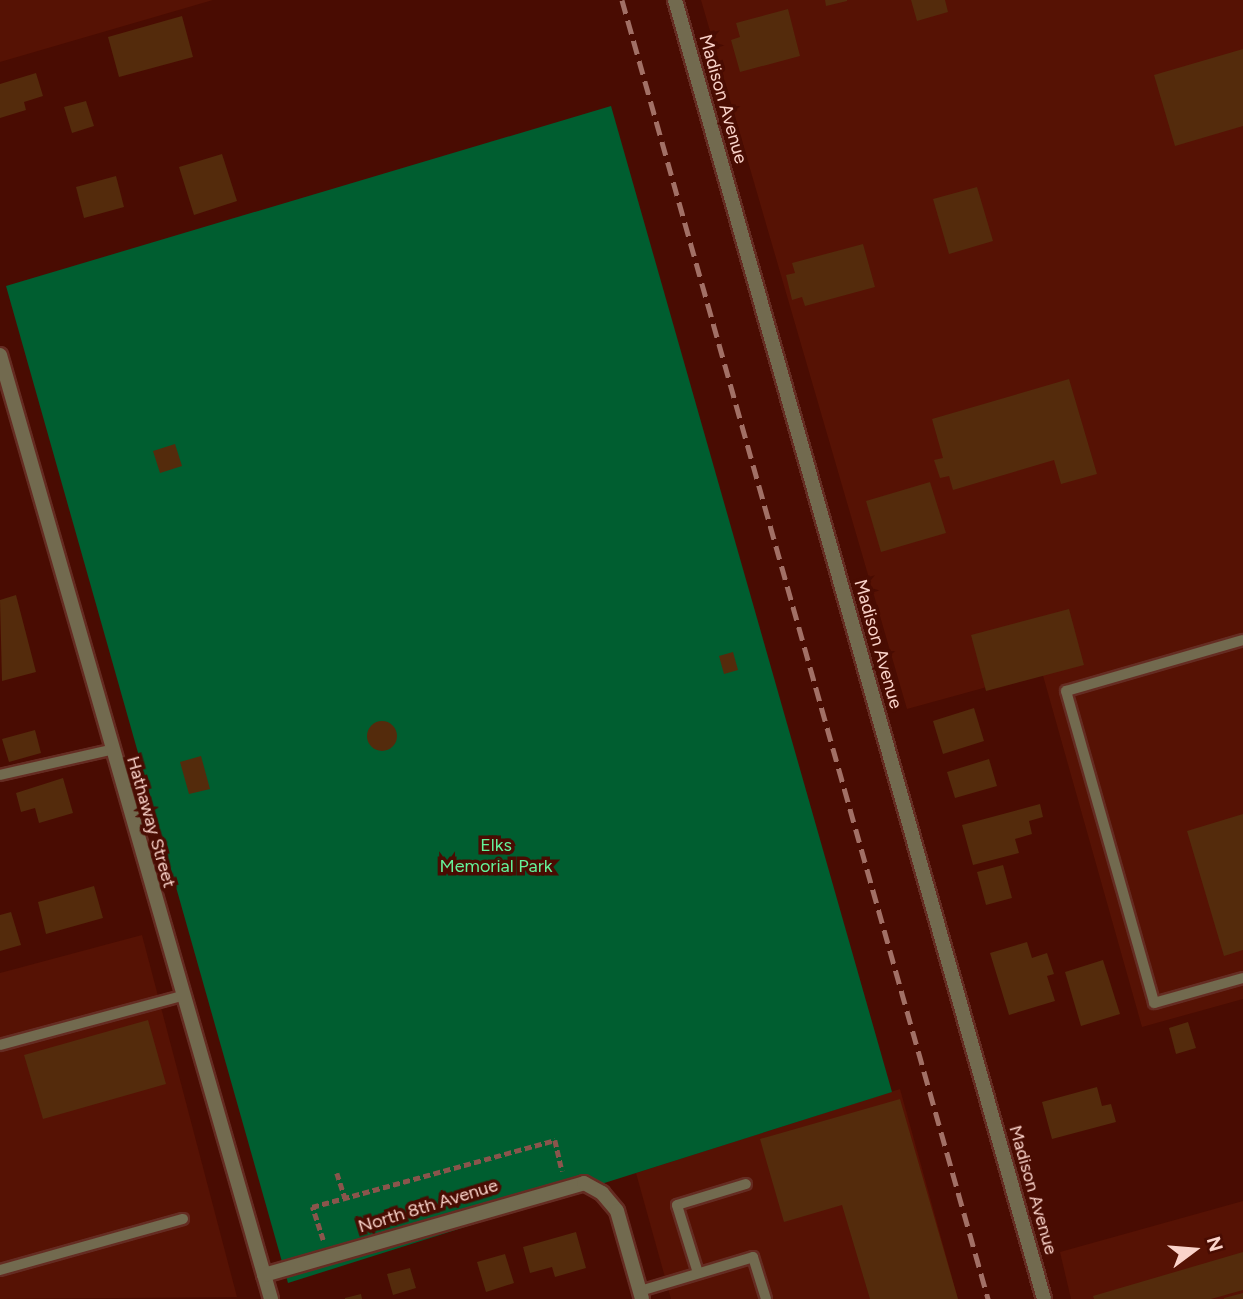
<!DOCTYPE html>
<html>
<head>
<meta charset="utf-8">
<style>
  body { margin:0 }
  #map { position:relative; width:1243px; height:1299px; overflow:hidden; background:#490c02; font-family:Figtree,sans-serif }
  div>[style] { position:absolute }
  [style*='--x'] { left:calc(var(--x)*1px); top:calc(var(--y)*1px); width:calc(var(--w)*1px); rotate:calc(var(--a)*1deg) }
  .built>* { inset:0; background:#561204 }
  .green>* { inset:0; background:#005e30 }
  .building>* { inset:0; background:#542b0c }
  .round { border-radius:50% }
  .path>* { height:4.5px; margin-top:-2.25px; transform-origin:0; background:repeating-linear-gradient(90deg,#8a554c 0 7px,transparent 0 10.5px) }
  .roads { filter:drop-shadow(2px 0 #652c22) drop-shadow(-2px 0 #652c22) drop-shadow(0 2px #652c22) drop-shadow(0 -2px #652c22) }
  .service>* { height:10px; margin:-5px; padding:0 5px; transform-origin:5px; border-radius:5px; background:#726a4f }
  .minor>* { height:14px; margin:-7px; padding:0 7px; transform-origin:7px; border-radius:7px; background:#726a4f }
  .rail>* { height:5px; margin-top:-2.5px; transform-origin:0; background:repeating-linear-gradient(90deg,#a27066 0 14px,transparent 0 21px) }
  span { translate:-50% -50%; white-space:nowrap; text-align:center; line-height:1.15; -webkit-text-stroke:7px #490c02; paint-order:stroke }
  .street-label { font-size:18px; color:#fad3ca }
  .park-label { font-size:18px; color:#64f29a }
  .north { position:absolute; left:1159px; top:1215px; width:70px; height:70px; -webkit-text-stroke:5px #490c02; paint-order:stroke; rotate:74deg; font-size:19px; font-weight:700; line-height:28px; text-align:center; color:#fad3ca }
  .north::after { content:''; display:block; margin:auto; width:24px; height:32px; background:#fad3ca; clip-path:polygon(50% 0,100% 100%,50% 72%,0 100%) }
</style>
</head>
<body>
<div id="map">
  <div class="built">
    <i style="clip-path:polygon(0 0,213px 0,0 62px)"></i>
    <i style="clip-path:polygon(701px 0,1243px 0,1243px 999px,1142px 1027px,1042px 672px,907px 709px)"></i>
    <i style="clip-path:polygon(142px 935px,237px 1297px,0 1299px,0 973px)"></i>
    <i style="clip-path:polygon(900px 1089px,958px 1299px,671px 1299px,636px 1173px)"></i>
    <i style="clip-path:polygon(1243px 1201px,1243px 1299px,1071px 1299px,1060px 1252px)"></i>
  </div>
  <div class="green">
    <i style="clip-path:polygon(611px 106px,892px 1092px,288px 1283px,6px 286px)"></i>
  </div>
  <div class="building">
    <i style="clip-path:polygon(825px 0,847px 0,847px 1px,826px 6px)"></i>
    <i style="clip-path:polygon(911px 0,945px 0,948px 12px,917px 21px)"></i>
    <i style="clip-path:polygon(788px 9px,800px 56px,740px 72px,731px 40px,740px 37px,736px 23px)"></i>
    <i style="clip-path:polygon(182px 16px,193px 57px,119px 77px,108px 37px)"></i>
    <i style="clip-path:polygon(1243px 49px,1243px 126px,1175px 146px,1154px 75px)"></i>
    <i style="clip-path:polygon(36px 73px,43px 96px,24px 102px,26px 110px,0 118px,0 84px)"></i>
    <i style="clip-path:polygon(86px 101px,94px 126px,72px 133px,64px 107px)"></i>
    <i style="clip-path:polygon(222px 154px,237px 201px,194px 215px,179px 167px)"></i>
    <i style="clip-path:polygon(116px 176px,124px 207px,84px 218px,76px 187px)"></i>
    <i style="clip-path:polygon(977px 187px,993px 241px,949px 254px,933px 199px)"></i>
    <i style="clip-path:polygon(863px 244px,875px 287px,805px 306px,802px 297px,792px 300px,786px 275px,795px 273px,792px 263px)"></i>
    <i style="clip-path:polygon(1069px 379px,1097px 474px,1061px 484px,1054px 460px,953px 490px,949px 476px,940px 478px,934px 460px,943px 458px,932px 419px)"></i>
    <i style="clip-path:polygon(175px 444px,182px 466px,160px 473px,153px 451px)"></i>
    <i style="clip-path:polygon(930px 482px,946px 533px,881px 552px,866px 501px)"></i>
    <i style="clip-path:polygon(16px 595px,36px 672px,2px 681px,0 600px)"></i>
    <i style="clip-path:polygon(1069px 609px,1084px 665px,986px 691px,971px 635px)"></i>
    <i style="clip-path:polygon(733px 652px,738px 670px,724px 674px,719px 656px)"></i>
    <i style="clip-path:polygon(974px 708px,984px 741px,943px 754px,933px 721px)"></i>
    <i class="round" style="left:367px;top:721px;width:30px;height:30px"></i>
    <i style="clip-path:polygon(35px 730px,41px 753px,9px 762px,2px 739px)"></i>
    <i style="clip-path:polygon(201px 756px,210px 789px,189px 794px,180px 762px)"></i>
    <i style="clip-path:polygon(989px 759px,997px 786px,955px 798px,947px 772px)"></i>
    <i style="clip-path:polygon(63px 778px,73px 813px,39px 823px,35px 808px,21px 812px,16px 793px)"></i>
    <i style="clip-path:polygon(1040px 804px,1043px 817px,1029px 821px,1032px 834px,1015px 839px,1019px 853px,973px 865px,962px 825px)"></i>
    <i style="clip-path:polygon(1243px 814px,1243px 950px,1224px 956px,1187px 831px)"></i>
    <i style="clip-path:polygon(1003px 865px,1012px 898px,986px 905px,977px 872px)"></i>
    <i style="clip-path:polygon(94px 886px,103px 918px,46px 934px,38px 902px)"></i>
    <i style="clip-path:polygon(11px 912px,21px 945px,0 951px,0 915px)"></i>
    <i style="clip-path:polygon(1027px 942px,1032px 958px,1047px 953px,1054px 974px,1047px 976px,1055px 1001px,1009px 1015px,990px 953px)"></i>
    <i style="clip-path:polygon(1103px 960px,1120px 1014px,1081px 1026px,1065px 972px)"></i>
    <i style="clip-path:polygon(148px 1020px,166px 1084px,43px 1119px,24px 1055px)"></i>
    <i style="clip-path:polygon(1188px 1022px,1196px 1048px,1176px 1054px,1169px 1028px)"></i>
    <i style="clip-path:polygon(1097px 1087px,1102px 1106px,1111px 1104px,1116px 1122px,1052px 1139px,1042px 1102px)"></i>
    <i style="clip-path:polygon(900px 1099px,958px 1299px,870px 1299px,842px 1205px,784px 1222px,760px 1139px)"></i>
    <i style="clip-path:polygon(576px 1232px,586px 1268px,555px 1277px,552px 1267px,530px 1273px,523px 1247px)"></i>
    <i style="clip-path:polygon(1243px 1252px,1243px 1290px,1211px 1299px,1094px 1299px,1093px 1296px)"></i>
    <i style="clip-path:polygon(505px 1254px,514px 1283px,486px 1292px,477px 1262px)"></i>
    <i style="clip-path:polygon(410px 1268px,416px 1288px,393px 1295px,387px 1274px)"></i>
    <i style="clip-path:polygon(1243px 1293px,1243px 1299px,1224px 1299px,1224px 1298px)"></i>
    <i style="clip-path:polygon(361px 1294px,362px 1299px,345px 1299px,345px 1298px)"></i>
  </div>
  <div class="path">
    <i style="--x:337;--y:1173;--w:26;--a:72"></i>
    <i style="--x:323;--y:1240;--w:35;--a:-108"></i>
    <i style="--x:312;--y:1207;--w:252;--a:-15.4"></i>
    <i style="--x:555;--y:1140;--w:32;--a:77"></i>
  </div>
  <div class="roads">
    <div class="service">
      <i style="--x:1243;--y:640;--w:184;--a:163.9"></i>
      <i style="--x:1066;--y:691;--w:324;--a:74.2"></i>
      <i style="--x:1154;--y:1003;--w:92;--a:-15.7"></i>
      <i style="--x:0;--y:775;--w:113;--a:-12.8"></i>
      <i style="--x:0;--y:1045;--w:188;--a:-15.1"></i>
      <i style="--x:0;--y:1270;--w:190;--a:-15.6"></i>
      <i style="--x:698;--y:1273;--w:71;--a:-107.2"></i>
      <i style="--x:677;--y:1205;--w:72;--a:-16.9"></i>
      <i style="--x:640;--y:1291;--w:118;--a:-16.7"></i>
      <i style="--x:753;--y:1257;--w:44;--a:72.8"></i>
    </div>
    <div class="minor">
      <i style="--x:675;--y:0;--w:1350;--a:74.14"></i>
      <i style="--x:0;--y:355;--w:982;--a:73.98"></i>
      <i style="--x:264;--y:1275;--w:333;--a:-16"></i>
      <i style="--x:584;--y:1183;--w:21;--a:29"></i>
      <i style="--x:602;--y:1193;--w:23;--a:50"></i>
      <i style="--x:617;--y:1211;--w:91;--a:74.1"></i>
    </div>
  </div>
  <div class="rail">
    <i style="--x:622;--y:0;--w:1350;--a:74.26"></i>
  </div>
  <div class="street-label">
    <span style="left:723px;top:99px;rotate:74deg">Madison Avenue</span>
    <span style="left:878px;top:644px;rotate:74deg">Madison Avenue</span>
    <span style="left:151px;top:822px;rotate:74deg">Hathaway Street</span>
    <span style="left:1033px;top:1190px;rotate:74deg">Madison Avenue</span>
    <span style="left:428px;top:1206px;rotate:-17deg">North 8th Avenue</span>
  </div>
  <div class="park-label">
    <span style="left:496px;top:856px">Elks<br>Memorial Park</span>
  </div>
  <div class="north">N</div>
</div>
</body>
</html>
